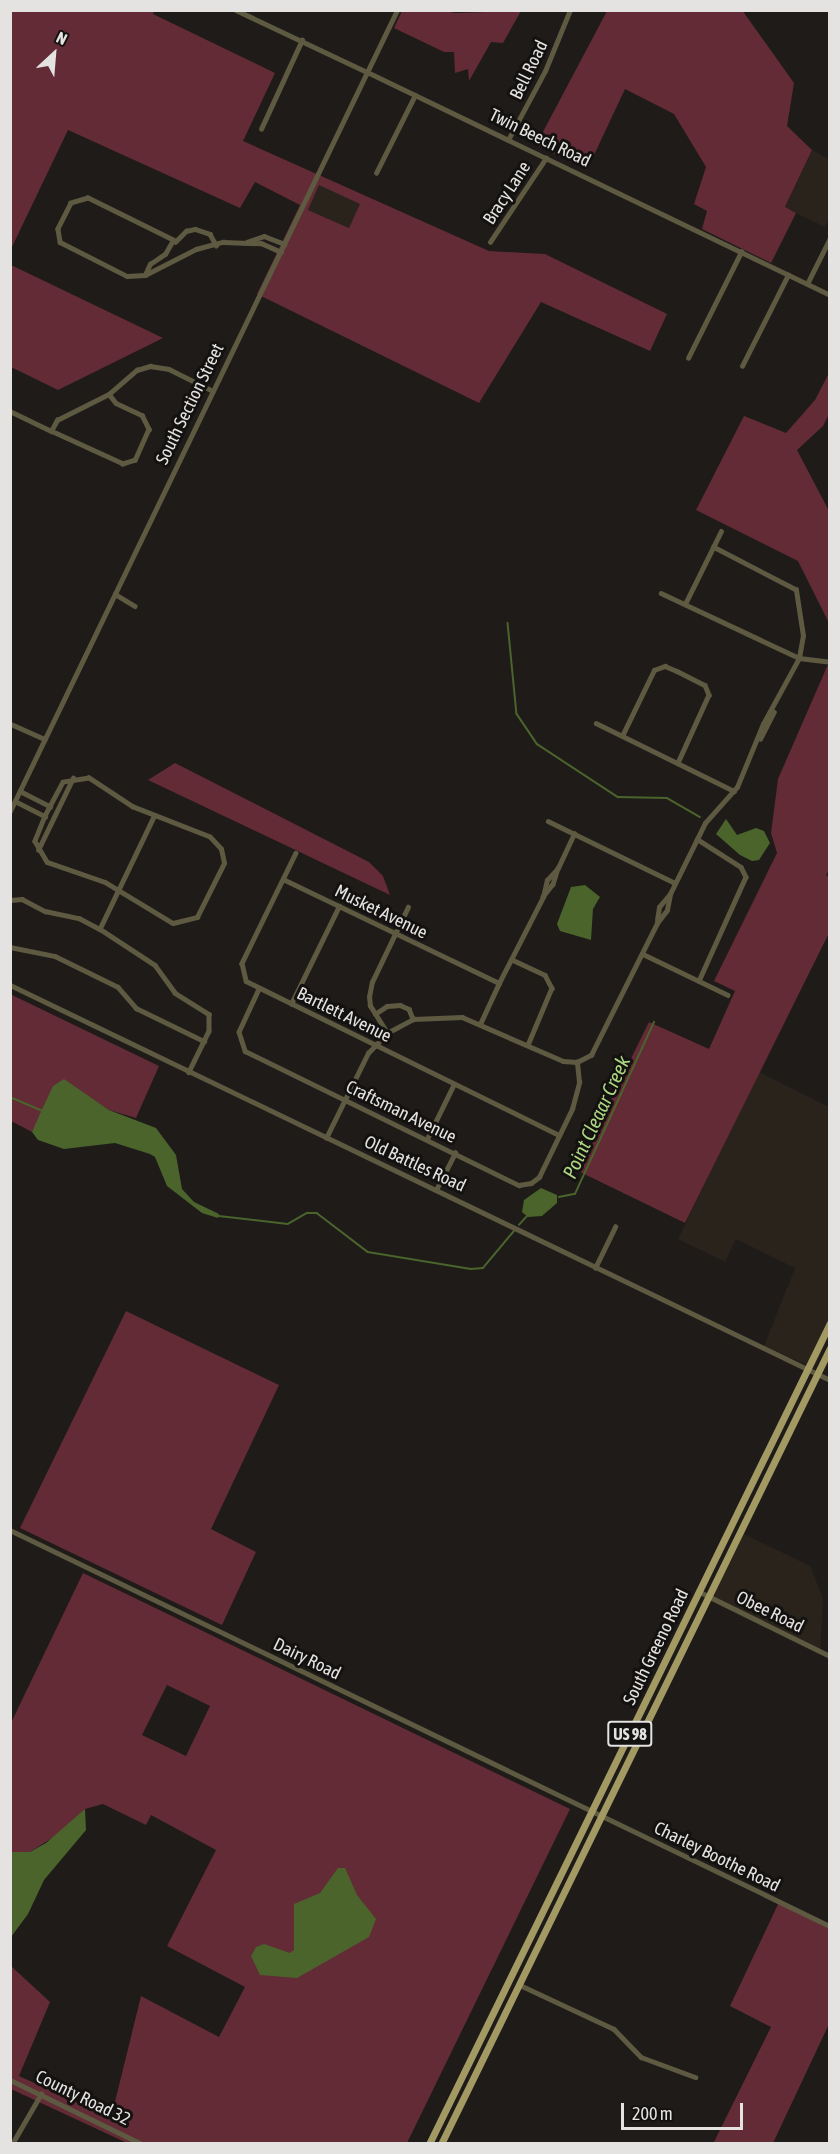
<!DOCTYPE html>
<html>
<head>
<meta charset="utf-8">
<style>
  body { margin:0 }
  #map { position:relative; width:840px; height:2154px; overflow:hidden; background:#1e1b19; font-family:"Asap Condensed",sans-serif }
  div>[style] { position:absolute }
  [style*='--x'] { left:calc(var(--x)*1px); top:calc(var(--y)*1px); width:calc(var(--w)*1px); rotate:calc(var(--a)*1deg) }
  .built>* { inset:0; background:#29231c }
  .green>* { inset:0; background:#632b35 }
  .water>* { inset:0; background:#4a642c }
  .stream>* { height:1.5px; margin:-0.75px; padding:0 0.75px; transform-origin:0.75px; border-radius:0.75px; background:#4a642c }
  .minor>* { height:4.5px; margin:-2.25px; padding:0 2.25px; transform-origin:2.25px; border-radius:2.25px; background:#5e5a41 }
  .tertiary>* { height:5px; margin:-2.5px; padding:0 2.5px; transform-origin:2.5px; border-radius:2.5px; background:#5e5a41 }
  .primary>* { height:7px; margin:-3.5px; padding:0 3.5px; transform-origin:3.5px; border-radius:3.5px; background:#a29963 }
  span { translate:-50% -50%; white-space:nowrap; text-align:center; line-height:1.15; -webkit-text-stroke:6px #141210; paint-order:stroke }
  .shield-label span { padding:2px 4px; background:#141210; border:2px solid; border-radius:4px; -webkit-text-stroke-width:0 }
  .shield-label { font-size:16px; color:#e4e3e1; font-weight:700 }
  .street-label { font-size:18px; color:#e4e3e1 }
  .water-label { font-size:20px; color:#aed783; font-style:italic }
  .frame { position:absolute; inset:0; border:12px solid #e4e3e1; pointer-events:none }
  .north { position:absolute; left:24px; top:24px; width:60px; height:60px; -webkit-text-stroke:4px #141210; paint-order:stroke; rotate:26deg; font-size:16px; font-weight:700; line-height:24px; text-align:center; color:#e4e3e1 }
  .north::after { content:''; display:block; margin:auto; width:21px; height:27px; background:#e4e3e1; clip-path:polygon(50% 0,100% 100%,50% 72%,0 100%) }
  .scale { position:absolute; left:621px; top:2103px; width:122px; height:27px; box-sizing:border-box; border:3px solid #e4e3e1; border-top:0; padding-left:8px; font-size:18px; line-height:21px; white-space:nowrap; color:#e4e3e1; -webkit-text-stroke:4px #141210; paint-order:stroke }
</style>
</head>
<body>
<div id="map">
  <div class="built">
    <i style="clip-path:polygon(812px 150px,829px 159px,829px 218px,825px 227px,785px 208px)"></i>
    <i style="clip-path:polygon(319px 184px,361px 204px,349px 228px,308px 210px)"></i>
    <i style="clip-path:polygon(759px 1072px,829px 1107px,829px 1337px,814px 1368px,764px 1346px,795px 1268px,736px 1239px,725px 1262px,678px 1239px)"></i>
    <i style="clip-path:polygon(744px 1534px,810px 1566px,823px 1598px,820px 1655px,710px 1601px)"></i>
  </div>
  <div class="green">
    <i style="clip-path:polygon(742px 10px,794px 83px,787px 126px,812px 150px,785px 207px,796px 213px,771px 263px,702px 229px,707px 211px,694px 204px,706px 167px,674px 114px,625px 89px,587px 170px,536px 145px,607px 11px)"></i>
    <i style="clip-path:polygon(evenodd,11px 11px,154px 11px,153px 14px,275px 73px,243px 141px,489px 251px,545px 254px,667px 314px,650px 351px,541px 302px,479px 403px,257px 294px,300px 205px,255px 182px,240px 208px,68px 130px,11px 249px,11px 11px,319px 185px,360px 204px,349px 228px,308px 210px,319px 185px)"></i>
    <i style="clip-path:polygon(445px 11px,455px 13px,521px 11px,503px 43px,491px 42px,469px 81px,468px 69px,455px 73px,454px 52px,444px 52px,394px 28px,402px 11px)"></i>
    <i style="clip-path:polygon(10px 265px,11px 265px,163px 338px,58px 390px,11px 367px)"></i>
    <i style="clip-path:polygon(829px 373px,829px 414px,823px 426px,797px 450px,829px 511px,829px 623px,798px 561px,696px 510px,744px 416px,786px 433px,815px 400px)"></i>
    <i style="clip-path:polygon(829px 662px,830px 869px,826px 875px,829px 877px,829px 933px,685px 1223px,576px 1170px,649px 1022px,709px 1049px,735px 991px,714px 981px,777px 853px,771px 833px,778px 779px)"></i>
    <i style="clip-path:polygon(175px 763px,369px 862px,383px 876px,390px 895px,148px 780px)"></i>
    <i style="clip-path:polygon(10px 994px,159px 1066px,136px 1118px,109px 1110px,64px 1080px,32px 1132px,11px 1121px)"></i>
    <i style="clip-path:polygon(126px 1311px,279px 1385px,211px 1529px,256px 1552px,222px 1625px,20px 1528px)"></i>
    <i style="clip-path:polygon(evenodd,83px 1573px,570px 1809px,407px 2143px,127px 2143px,11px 2089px,11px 1966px,50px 2002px,19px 2076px,111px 2118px,141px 1996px,219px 2037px,245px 1987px,167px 1946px,216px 1850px,151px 1815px,146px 1825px,103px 1804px,85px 1809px,60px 1833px,30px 1852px,11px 1852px,10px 1725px,83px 1573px,167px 1685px,210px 1706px,186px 1756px,142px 1735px,167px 1685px)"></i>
    <i style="clip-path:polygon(780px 1900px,829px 1924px,829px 2024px,773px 2143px,713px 2144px,771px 2027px,730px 2006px)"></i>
  </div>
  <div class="water">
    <i style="clip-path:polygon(726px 819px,737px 835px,756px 828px,764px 831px,770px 843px,759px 860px,752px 861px,740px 855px,716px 834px)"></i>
    <i style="clip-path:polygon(585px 885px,600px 897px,593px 909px,591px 940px,560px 931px,557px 924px,571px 887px)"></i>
    <i style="clip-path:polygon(64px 1079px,109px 1110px,156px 1128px,176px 1155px,182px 1189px,194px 1202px,219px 1214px,218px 1218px,202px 1213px,167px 1186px,155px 1157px,150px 1154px,115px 1143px,64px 1149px,38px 1140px,32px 1132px,39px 1116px,53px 1086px)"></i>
    <i style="clip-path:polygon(541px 1188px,557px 1195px,557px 1203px,542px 1216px,528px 1217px,522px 1212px,524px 1200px)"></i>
    <i style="clip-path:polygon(85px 1809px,86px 1830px,44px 1880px,28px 1914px,11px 1937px,11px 1852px,30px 1852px,46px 1843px)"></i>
    <i style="clip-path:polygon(338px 1868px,345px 1868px,357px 1895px,376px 1919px,369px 1937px,297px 1978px,260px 1975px,251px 1956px,256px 1947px,264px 1944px,290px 1953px,294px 1950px,294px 1904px,320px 1893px)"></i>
  </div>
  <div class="stream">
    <i style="--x:508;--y:623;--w:91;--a:84.4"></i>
    <i style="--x:517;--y:714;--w:36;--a:56"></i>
    <i style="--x:537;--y:744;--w:97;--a:33.2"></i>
    <i style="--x:618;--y:797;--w:49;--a:1.2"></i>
    <i style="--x:667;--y:798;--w:38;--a:30"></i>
    <i style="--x:10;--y:1097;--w:36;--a:23"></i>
    <i style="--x:559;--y:1197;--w:16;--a:-11"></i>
    <i style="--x:575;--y:1194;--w:189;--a:-65.3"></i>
    <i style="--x:219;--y:1216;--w:69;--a:6.6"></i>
    <i style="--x:288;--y:1224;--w:22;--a:-30"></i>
    <i style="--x:307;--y:1213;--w:10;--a:0"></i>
    <i style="--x:317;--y:1213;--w:64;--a:37.4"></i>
    <i style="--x:368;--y:1252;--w:104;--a:9.4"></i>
    <i style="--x:471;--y:1269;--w:12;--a:-5"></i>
    <i style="--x:483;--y:1268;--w:48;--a:-50"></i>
    <i style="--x:519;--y:1225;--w:13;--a:-48"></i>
  </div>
  <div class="minor">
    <i style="--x:236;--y:10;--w:145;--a:25.3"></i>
    <i style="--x:261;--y:129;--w:98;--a:-65.3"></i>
    <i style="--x:508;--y:140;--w:78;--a:-61.8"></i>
    <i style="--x:545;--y:71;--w:66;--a:-67.7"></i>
    <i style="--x:376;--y:173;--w:87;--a:-63.4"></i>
    <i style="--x:175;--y:242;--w:16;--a:-45"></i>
    <i style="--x:186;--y:231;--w:9;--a:-13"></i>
    <i style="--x:195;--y:229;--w:16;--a:18"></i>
    <i style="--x:210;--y:234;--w:13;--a:61"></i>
    <i style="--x:247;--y:242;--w:18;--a:-19"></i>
    <i style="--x:264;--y:236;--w:22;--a:21"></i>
    <i style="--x:490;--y:242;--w:101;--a:-56.3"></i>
    <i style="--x:145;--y:275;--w:12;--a:-66"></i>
    <i style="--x:150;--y:264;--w:18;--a:-34"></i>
    <i style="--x:165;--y:254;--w:16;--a:-60"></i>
    <i style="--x:173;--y:240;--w:95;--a:-153.7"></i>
    <i style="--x:88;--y:198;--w:18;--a:164"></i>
    <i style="--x:71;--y:203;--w:29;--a:117"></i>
    <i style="--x:58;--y:229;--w:13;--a:81"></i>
    <i style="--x:60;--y:242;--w:75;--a:26.9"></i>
    <i style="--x:127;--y:276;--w:18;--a:-3"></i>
    <i style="--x:145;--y:275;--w:57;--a:-27"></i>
    <i style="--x:196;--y:249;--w:28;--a:-15"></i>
    <i style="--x:223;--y:242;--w:38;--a:2"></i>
    <i style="--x:261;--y:243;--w:22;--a:24"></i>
    <i style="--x:807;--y:284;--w:51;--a:-63.4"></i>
    <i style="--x:688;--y:358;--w:119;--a:-63.4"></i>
    <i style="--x:742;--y:366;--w:102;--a:-63.2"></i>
    <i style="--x:109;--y:394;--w:11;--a:52"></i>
    <i style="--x:116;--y:403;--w:29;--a:25"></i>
    <i style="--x:142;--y:415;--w:16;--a:63"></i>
    <i style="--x:149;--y:429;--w:34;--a:114"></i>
    <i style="--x:135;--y:460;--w:13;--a:162"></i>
    <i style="--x:123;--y:464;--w:79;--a:-155.4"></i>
    <i style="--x:51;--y:431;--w:13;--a:-61"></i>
    <i style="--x:57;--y:420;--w:58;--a:-26.6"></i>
    <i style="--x:109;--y:394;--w:37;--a:-41"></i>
    <i style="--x:137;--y:370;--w:14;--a:-17"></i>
    <i style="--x:150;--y:366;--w:19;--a:9"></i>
    <i style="--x:169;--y:369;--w:49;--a:26.6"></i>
    <i style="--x:10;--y:411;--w:46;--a:26"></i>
    <i style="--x:661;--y:593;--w:153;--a:25.2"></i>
    <i style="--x:799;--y:658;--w:22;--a:-80"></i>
    <i style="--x:803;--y:636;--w:47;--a:-98.7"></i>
    <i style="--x:796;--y:590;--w:93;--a:-152.6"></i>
    <i style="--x:115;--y:594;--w:23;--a:31"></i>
    <i style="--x:685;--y:604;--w:81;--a:-63.7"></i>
    <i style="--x:596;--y:723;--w:154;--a:26.2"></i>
    <i style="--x:11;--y:724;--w:37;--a:24"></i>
    <i style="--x:622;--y:736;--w:73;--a:-64.1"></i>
    <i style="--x:654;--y:670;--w:12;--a:-20"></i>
    <i style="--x:665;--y:666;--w:13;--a:23"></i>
    <i style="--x:677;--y:671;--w:31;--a:27"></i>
    <i style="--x:705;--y:685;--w:11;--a:68"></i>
    <i style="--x:709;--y:695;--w:75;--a:114.5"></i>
    <i style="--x:760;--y:739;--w:30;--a:-63"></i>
    <i style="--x:20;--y:791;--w:34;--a:27"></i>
    <i style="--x:15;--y:801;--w:34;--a:27"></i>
    <i style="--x:45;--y:816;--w:27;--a:112"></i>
    <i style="--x:35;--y:841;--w:24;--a:60"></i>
    <i style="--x:47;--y:862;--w:61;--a:19"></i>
    <i style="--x:105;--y:882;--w:79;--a:31.1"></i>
    <i style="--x:173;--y:923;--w:25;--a:-14"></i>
    <i style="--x:197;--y:917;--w:60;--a:-63.4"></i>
    <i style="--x:224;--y:863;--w:14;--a:-102"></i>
    <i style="--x:221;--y:849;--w:16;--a:-133"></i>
    <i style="--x:210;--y:837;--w:83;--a:-158.7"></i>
    <i style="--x:133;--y:807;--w:53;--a:-146.6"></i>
    <i style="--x:89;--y:778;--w:26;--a:171"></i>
    <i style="--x:63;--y:782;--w:38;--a:118"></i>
    <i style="--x:154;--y:817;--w:124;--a:115.7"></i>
    <i style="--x:100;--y:929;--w:66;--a:33.2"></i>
    <i style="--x:155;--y:965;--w:34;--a:54"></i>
    <i style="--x:175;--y:993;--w:40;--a:32"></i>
    <i style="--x:209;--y:1014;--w:17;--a:90"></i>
    <i style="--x:209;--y:1031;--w:46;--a:116"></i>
    <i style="--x:548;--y:821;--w:141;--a:26"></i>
    <i style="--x:697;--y:839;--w:52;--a:32.5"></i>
    <i style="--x:741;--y:867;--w:11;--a:63"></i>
    <i style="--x:746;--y:877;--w:114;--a:114.3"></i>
    <i style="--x:38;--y:850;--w:80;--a:-64.1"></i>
    <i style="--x:296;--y:853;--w:123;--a:116.1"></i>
    <i style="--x:242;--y:963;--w:18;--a:77"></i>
    <i style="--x:246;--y:981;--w:349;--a:26.2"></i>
    <i style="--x:558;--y:868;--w:38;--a:-65"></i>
    <i style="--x:283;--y:879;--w:240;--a:25.7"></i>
    <i style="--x:499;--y:983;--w:97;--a:-62.9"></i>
    <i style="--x:543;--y:897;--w:17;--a:-77"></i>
    <i style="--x:547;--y:880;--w:16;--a:-47"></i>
    <i style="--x:558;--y:868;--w:17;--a:107"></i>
    <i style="--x:553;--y:884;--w:16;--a:128"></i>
    <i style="--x:10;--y:900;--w:12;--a:-5"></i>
    <i style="--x:22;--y:899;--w:26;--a:28"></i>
    <i style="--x:45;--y:911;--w:35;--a:12"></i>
    <i style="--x:79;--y:918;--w:24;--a:28"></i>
    <i style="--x:657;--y:920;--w:13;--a:-81"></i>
    <i style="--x:659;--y:907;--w:17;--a:-50"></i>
    <i style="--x:670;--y:894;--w:79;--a:-63.8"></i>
    <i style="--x:705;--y:823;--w:48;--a:-48.4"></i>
    <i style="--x:737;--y:787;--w:68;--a:-67.6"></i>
    <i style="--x:763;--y:724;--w:75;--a:-61.4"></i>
    <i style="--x:799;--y:658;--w:31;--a:7"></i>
    <i style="--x:10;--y:947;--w:46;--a:11.3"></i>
    <i style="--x:55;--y:956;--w:70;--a:26.2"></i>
    <i style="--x:118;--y:987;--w:28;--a:49"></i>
    <i style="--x:136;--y:1008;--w:76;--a:25.9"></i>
    <i style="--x:643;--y:954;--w:94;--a:25.8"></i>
    <i style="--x:513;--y:960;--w:35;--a:25"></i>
    <i style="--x:545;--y:975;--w:15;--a:62"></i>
    <i style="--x:552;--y:988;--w:62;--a:112.8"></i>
    <i style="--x:259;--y:989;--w:47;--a:114.9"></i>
    <i style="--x:239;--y:1032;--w:20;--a:72"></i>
    <i style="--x:245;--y:1051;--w:305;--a:26.1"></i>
    <i style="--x:519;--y:1185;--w:12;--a:-9"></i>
    <i style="--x:531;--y:1183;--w:10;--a:-37"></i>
    <i style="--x:539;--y:1177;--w:76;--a:-64.1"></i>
    <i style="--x:572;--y:1109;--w:28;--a:-75"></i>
    <i style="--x:579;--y:1082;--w:20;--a:-96"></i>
    <i style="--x:291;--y:1004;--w:109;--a:-63.9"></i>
    <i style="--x:375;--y:1014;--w:14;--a:-34"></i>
    <i style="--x:387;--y:1006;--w:13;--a:-4"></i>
    <i style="--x:400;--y:1005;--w:10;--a:24"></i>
    <i style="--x:409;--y:1009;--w:11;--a:68"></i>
    <i style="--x:481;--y:1022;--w:43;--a:-65.2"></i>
    <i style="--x:387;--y:1033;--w:32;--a:-122"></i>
    <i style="--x:370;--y:1006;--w:9;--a:-96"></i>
    <i style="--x:369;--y:997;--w:15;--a:-79"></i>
    <i style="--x:372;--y:982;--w:83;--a:-64.4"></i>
    <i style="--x:326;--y:1138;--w:95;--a:-63.7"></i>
    <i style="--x:368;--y:1053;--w:28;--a:-46"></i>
    <i style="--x:387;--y:1033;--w:30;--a:-28"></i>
    <i style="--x:413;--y:1019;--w:49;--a:-2.3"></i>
    <i style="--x:462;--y:1017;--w:110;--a:23.5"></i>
    <i style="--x:563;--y:1061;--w:14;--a:4"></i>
    <i style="--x:577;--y:1062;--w:16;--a:-27"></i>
    <i style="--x:591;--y:1055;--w:148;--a:-63.4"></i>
    <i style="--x:657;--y:923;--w:16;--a:-52"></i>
    <i style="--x:667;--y:910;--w:16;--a:-79"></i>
    <i style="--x:427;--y:1139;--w:61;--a:-63.9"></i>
    <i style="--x:436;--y:1190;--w:42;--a:-62.8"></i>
    <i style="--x:595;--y:1268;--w:46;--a:-64"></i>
    <i style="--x:10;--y:1530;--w:911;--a:25.78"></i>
    <i style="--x:700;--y:1592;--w:145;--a:26.2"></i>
    <i style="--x:520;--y:1985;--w:104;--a:25.1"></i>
    <i style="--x:614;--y:2029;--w:39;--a:46"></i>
    <i style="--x:641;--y:2057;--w:58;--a:20.3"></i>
    <i style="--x:12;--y:2144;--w:58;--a:-59.9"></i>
  </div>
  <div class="tertiary">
    <i style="--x:367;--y:72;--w:514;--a:25.72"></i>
    <i style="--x:10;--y:811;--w:890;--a:-64.21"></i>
    <i style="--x:10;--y:985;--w:910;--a:25.72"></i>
    <i style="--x:10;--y:2080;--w:147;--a:25.9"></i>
  </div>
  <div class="primary">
    <i style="--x:429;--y:2144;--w:914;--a:-63.97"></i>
    <i style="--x:441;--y:2144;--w:886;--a:-63.96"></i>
  </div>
  <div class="shield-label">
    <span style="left:630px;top:1734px">US 98</span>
  </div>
  <div class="street-label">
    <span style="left:529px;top:70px;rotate:-64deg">Bell Road</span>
    <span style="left:540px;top:138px;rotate:26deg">Twin Beech Road</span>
    <span style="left:507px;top:193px;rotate:-57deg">Bracy Lane</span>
    <span style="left:190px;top:404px;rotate:-64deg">South Section Street</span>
    <span style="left:381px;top:912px;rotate:26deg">Musket Avenue</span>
    <span style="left:344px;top:1015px;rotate:26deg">Bartlett Avenue</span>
    <span style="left:401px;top:1112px;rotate:26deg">Craftsman Avenue</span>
    <span style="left:415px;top:1164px;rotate:25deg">Old Battles Road</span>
    <span style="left:770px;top:1612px;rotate:26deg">Obee Road</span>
    <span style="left:656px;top:1647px;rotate:-64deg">South Greeno Road</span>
    <span style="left:307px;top:1659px;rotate:26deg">Dairy Road</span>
    <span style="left:717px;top:1857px;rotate:26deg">Charley Boothe Road</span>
    <span style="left:83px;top:2098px;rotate:26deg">County Road 32</span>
  </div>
  <div class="water-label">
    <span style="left:596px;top:1117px;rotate:-65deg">Point Cleaar Creek</span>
  </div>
  <div class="frame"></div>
  <div class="north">N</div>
  <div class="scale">200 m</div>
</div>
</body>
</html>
